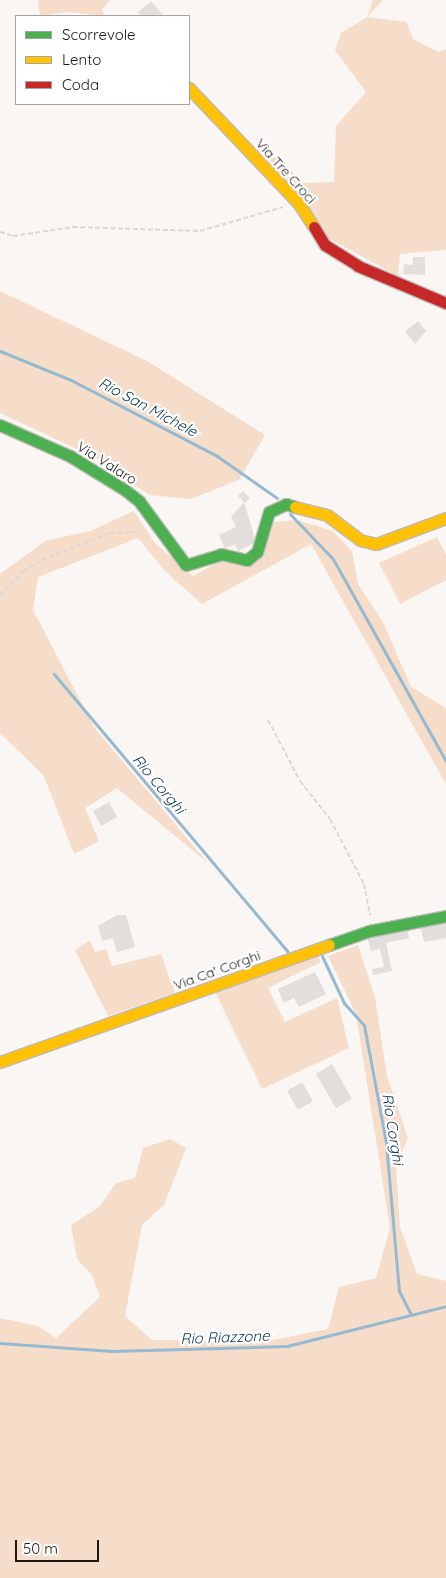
<!DOCTYPE html>
<html>
<head>
<meta charset="utf-8">
<style>
  body { margin:0 }
  #map { position:relative; width:446px; height:1578px; overflow:hidden; background:#faf6f3; font-family:Quicksand,sans-serif }
  div>[style] { position:absolute }
  [style*='--x'] { left:calc(var(--x)*1px); top:calc(var(--y)*1px); width:calc(var(--w)*1px); rotate:calc(var(--a)*1deg) }
  .green>* { inset:0; background:#f5ddca }
  .stream>* { height:3px; margin:-1.5px; padding:0 1.5px; transform-origin:1.5px; border-radius:1.5px; background:#94b9d1 }
  .building>* { inset:0; background:#e2dedc }
  .path>* { height:2px; margin-top:-1px; transform-origin:0; background:repeating-linear-gradient(90deg,#dad8d7 0 5px,transparent 0 7.5px) }
  .roads { filter:drop-shadow(1px 0 #bebbb9) drop-shadow(-1px 0 #bebbb9) drop-shadow(0 1px #bebbb9) drop-shadow(0 -1px #bebbb9) }
  .fast>* { height:11px; margin:-5.5px; padding:0 5.5px; transform-origin:5.5px; border-radius:5.5px; background:#4caf50 }
  .slow>* { height:11px; margin:-5.5px; padding:0 5.5px; transform-origin:5.5px; border-radius:5.5px; background:#ffc107 }
  .jam>* { height:11px; margin:-5.5px; padding:0 5.5px; transform-origin:5.5px; border-radius:5.5px; background:#c62828 }
  span { translate:-50% -50%; white-space:nowrap; text-align:center; line-height:1.15; -webkit-text-stroke:4.5px #fff; paint-order:stroke }
  .street-label { font-size:14px; color:#1b1816 }
  .water-label { font-size:15px; color:#0b3852; font-style:italic }
  .legend { position:absolute; left:15px; top:15px; width:175px; height:90px; box-sizing:border-box; background:#fff; border:1px solid #a4a3a2; margin:0; padding:6px 9px; list-style:none; font-size:15px; color:#1b1816 }
  .legend li { display:flex; align-items:center; gap:10px; height:25px }
  .legend b { width:25px; border:1px solid #a4a3a2 }
  .scale { position:absolute; left:15px; top:1540px; width:84px; height:22px; box-sizing:border-box; border:2px solid #1b1816; border-top:0; padding-left:6px; font-size:15px; line-height:18px; white-space:nowrap; color:#1b1816; -webkit-text-stroke:4px #fff; paint-order:stroke }
</style>
</head>
<body>
<div id="map">
  <div class="green">
    <i style="clip-path:polygon(38px 0,110px 0,102px 10px,105px 16px,68px 12px,40px 16px)"></i>
    <i style="clip-path:polygon(373px 0,383px 0,367px 17px,406px 22px,413px 39px,438px 52px,446px 49px,446px 250px,400px 254px,398px 276px,328px 238px,268px 158px,280px 157px,302px 183px,334px 182px,336px 126px,366px 92px,335px 50px,341px 33px,367px 17px)"></i>
    <i style="clip-path:polygon(0 291px,147px 361px,265px 435px,239px 480px,191px 499px,149px 495px,96px 458px,0 413px)"></i>
    <i style="clip-path:polygon(134px 511px,155px 543px,193px 576px,220px 561px,248px 565px,273px 522px,297px 520px,333px 531px,352px 551px,358px 584px,383px 622px,411px 687px,446px 708px,446px 784px,311px 544px,202px 604px,164px 570px,138px 538px,38px 577px,33px 610px,94px 727px,208px 863px,117px 788px,85px 808px,99px 841px,74px 854px,44px 776px,0 733px,0 574px,45px 541px,90px 531px)"></i>
    <i style="clip-path:polygon(437px 537px,446px 555px,446px 580px,400px 604px,379px 563px)"></i>
    <i style="clip-path:polygon(90px 940px,95px 952px,106px 949px,112px 966px,161px 954px,175px 993px,108px 1016px,75px 950px)"></i>
    <i style="clip-path:polygon(358px 945px,375px 997px,387px 1076px,408px 1138px,396px 1165px,400px 1227px,417px 1274px,446px 1281px,446px 1578px,0 1578px,0 1318px,38px 1326px,56px 1338px,100px 1297px,92px 1275px,77px 1259px,71px 1225px,99px 1207px,116px 1183px,135px 1178px,143px 1148px,170px 1139px,186px 1148px,164px 1205px,142px 1225px,125px 1316px,152px 1340px,273px 1340px,328px 1329px,339px 1287px,376px 1278px,390px 1228px,356px 1014px,328px 956px)"></i>
    <i style="clip-path:polygon(317px 954px,321px 962px,268px 988px,285px 1022px,337px 998px,349px 1048px,262px 1089px,215px 992px)"></i>
  </div>
  <div class="stream">
    <i style="--x:0;--y:351;--w:77;--a:22.2"></i>
    <i style="--x:71;--y:380;--w:165;--a:27.5"></i>
    <i style="--x:217;--y:456;--w:73;--a:35"></i>
    <i style="--x:290;--y:514;--w:62;--a:46.3"></i>
    <i style="--x:333;--y:559;--w:231;--a:60.8"></i>
    <i style="--x:54;--y:674;--w:363;--a:49.9"></i>
    <i style="--x:322;--y:956;--w:52;--a:64.9"></i>
    <i style="--x:344;--y:1003;--w:30;--a:48"></i>
    <i style="--x:364;--y:1025;--w:120;--a:79.4"></i>
    <i style="--x:386;--y:1143;--w:149;--a:85"></i>
    <i style="--x:399;--y:1291;--w:27;--a:63"></i>
    <i style="--x:0;--y:1343;--w:112;--a:4.1"></i>
    <i style="--x:112;--y:1351;--w:175;--a:-1.6"></i>
    <i style="--x:287;--y:1346;--w:164;--a:-14.1"></i>
  </div>
  <div class="building">
    <i style="clip-path:polygon(151px 1px,164px 16px,142px 16px,138px 12px)"></i>
    <i style="clip-path:polygon(413px 257px,425px 257px,425px 275px,403px 274px,404px 264px,413px 265px)"></i>
    <i style="clip-path:polygon(418px 321px,426px 331px,415px 344px,405px 332px)"></i>
    <i style="clip-path:polygon(243px 491px,250px 498px,245px 503px,238px 496px)"></i>
    <i style="clip-path:polygon(244px 502px,256px 542px,238px 551px,235px 544px,225px 549px,219px 535px,236px 527px,231px 517px)"></i>
    <i style="clip-path:polygon(109px 802px,117px 817px,101px 826px,93px 811px)"></i>
    <i style="clip-path:polygon(117px 915px,126px 915px,135px 947px,117px 952px,113px 938px,102px 941px,98px 926px)"></i>
    <i style="clip-path:polygon(446px 919px,446px 938px,424px 942px,420px 925px)"></i>
    <i style="clip-path:polygon(407px 927px,409px 938px,386px 943px,392px 971px,373px 975px,372px 969px,384px 967px,380px 949px,371px 951px,367px 936px)"></i>
    <i style="clip-path:polygon(315px 972px,326px 994px,299px 1007px,294px 998px,284px 1003px,278px 989px)"></i>
    <i style="clip-path:polygon(332px 1064px,352px 1099px,336px 1108px,316px 1074px)"></i>
    <i style="clip-path:polygon(302px 1082px,313px 1101px,298px 1110px,287px 1091px)"></i>
  </div>
  <div class="path">
    <i style="--x:0;--y:232;--w:14;--a:17"></i>
    <i style="--x:13;--y:236;--w:61;--a:-8.5"></i>
    <i style="--x:73;--y:227;--w:127;--a:1.8"></i>
    <i style="--x:200;--y:231;--w:86;--a:-16.1"></i>
    <i style="--x:0;--y:596;--w:34;--a:-47"></i>
    <i style="--x:23;--y:571;--w:22;--a:-30"></i>
    <i style="--x:42;--y:560;--w:73;--a:-21.7"></i>
    <i style="--x:110;--y:533;--w:30;--a:-2"></i>
    <i style="--x:268;--y:720;--w:69;--a:62.3"></i>
    <i style="--x:300;--y:781;--w:48;--a:51.7"></i>
    <i style="--x:330;--y:819;--w:73;--a:62.4"></i>
    <i style="--x:364;--y:884;--w:32;--a:79"></i>
  </div>
  <div class="roads">
    <div class="fast">
      <i style="--x:0;--y:425;--w:77;--a:23.9"></i>
      <i style="--x:70;--y:456;--w:65;--a:31.7"></i>
      <i style="--x:125;--y:490;--w:18;--a:38"></i>
      <i style="--x:139;--y:501;--w:79;--a:53.7"></i>
      <i style="--x:186;--y:565;--w:37;--a:-17"></i>
      <i style="--x:221;--y:554;--w:27;--a:13"></i>
      <i style="--x:247;--y:560;--w:13;--a:-39"></i>
      <i style="--x:257;--y:552;--w:42;--a:-73.3"></i>
      <i style="--x:269;--y:512;--w:19;--a:-25"></i>
      <i style="--x:286;--y:504;--w:9;--a:18"></i>
      <i style="--x:329;--y:945;--w:42;--a:-19.3"></i>
      <i style="--x:369;--y:931;--w:78;--a:-11"></i>
    </div>
    <div class="slow">
      <i style="--x:189;--y:88;--w:160;--a:46.5"></i>
      <i style="--x:299;--y:204;--w:27;--a:57"></i>
      <i style="--x:295;--y:507;--w:33;--a:14"></i>
      <i style="--x:327;--y:515;--w:41;--a:37.1"></i>
      <i style="--x:360;--y:540;--w:16;--a:14"></i>
      <i style="--x:376;--y:544;--w:75;--a:-20.4"></i>
      <i style="--x:0;--y:1062;--w:349;--a:-19.6"></i>
    </div>
    <div class="jam">
      <i style="--x:314;--y:227;--w:21;--a:59"></i>
      <i style="--x:325;--y:245;--w:39;--a:32"></i>
      <i style="--x:358;--y:266;--w:95;--a:22.8"></i>
    </div>
  </div>
  <div class="street-label">
    <span style="left:286px;top:171px;rotate:48deg">Via Tre Croci</span>
    <span style="left:107px;top:463px;rotate:32deg">Via Valaro</span>
    <span style="left:217px;top:970px;rotate:-20deg">Via Ca' Corghi</span>
  </div>
  <div class="water-label">
    <span style="left:148px;top:407px;rotate:28deg">Rio San Michele</span>
    <span style="left:159px;top:784px;rotate:50deg">Rio Corghi</span>
    <span style="left:393px;top:1129px;rotate:81deg">Rio Corghi</span>
    <span style="left:225px;top:1337px;rotate:-2deg">Rio Riazzone</span>
  </div>
  <ul class="legend">
  <li><b style="height:6px;background:#4caf50"></b>Scorrevole</li>
  <li><b style="height:6px;background:#ffc107"></b>Lento</li>
  <li><b style="height:6px;background:#c62828"></b>Coda</li>
  </ul>
  <div class="scale">50 m</div>
</div>
</body>
</html>
